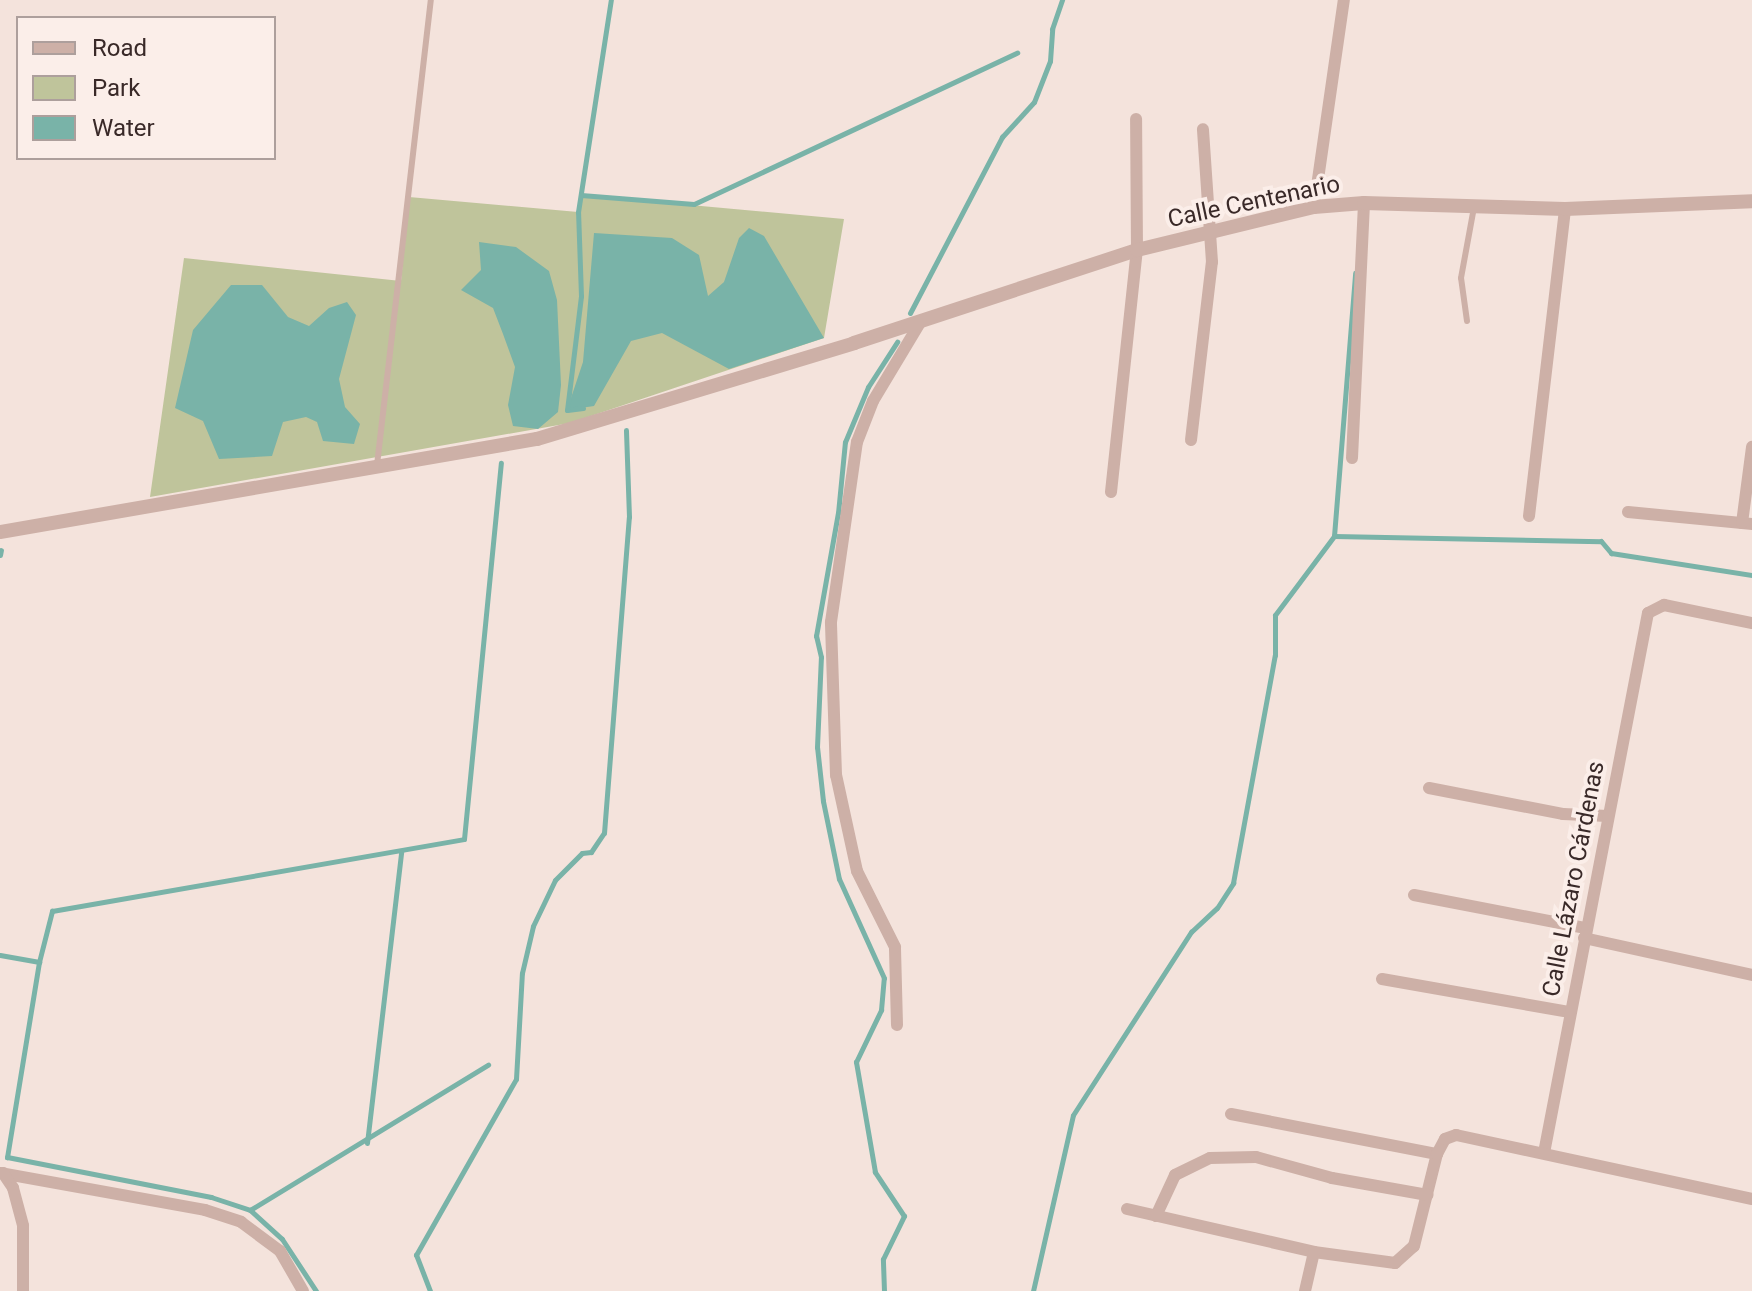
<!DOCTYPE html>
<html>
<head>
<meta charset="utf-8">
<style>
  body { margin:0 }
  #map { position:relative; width:1752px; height:1291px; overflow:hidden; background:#f4e3dc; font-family:Roboto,sans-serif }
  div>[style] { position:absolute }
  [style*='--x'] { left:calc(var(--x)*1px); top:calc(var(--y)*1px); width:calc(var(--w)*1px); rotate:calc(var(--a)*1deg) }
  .green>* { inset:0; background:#bfc49b }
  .water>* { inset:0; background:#79b3a8 }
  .stream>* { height:5px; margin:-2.5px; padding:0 2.5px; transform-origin:2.5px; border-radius:2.5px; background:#79b3a8 }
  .service>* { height:6px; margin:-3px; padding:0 3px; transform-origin:3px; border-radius:3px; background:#cdb0a7 }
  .minor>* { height:12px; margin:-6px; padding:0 6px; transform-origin:6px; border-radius:6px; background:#cdb0a7 }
  .tertiary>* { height:14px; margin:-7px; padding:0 7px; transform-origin:7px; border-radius:7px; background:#cdb0a7 }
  span { translate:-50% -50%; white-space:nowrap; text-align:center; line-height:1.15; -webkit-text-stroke:8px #fbeee9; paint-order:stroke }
  .street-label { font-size:24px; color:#392928 }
  .legend { position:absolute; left:16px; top:16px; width:260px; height:144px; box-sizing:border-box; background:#fbeee9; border:2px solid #ad9f9c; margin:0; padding:10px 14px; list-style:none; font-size:24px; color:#392928 }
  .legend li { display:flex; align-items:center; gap:16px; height:40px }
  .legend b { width:40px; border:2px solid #ad9f9c }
</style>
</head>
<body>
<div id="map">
  <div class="green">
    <i style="clip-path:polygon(581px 195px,844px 219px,824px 338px,570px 423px,150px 497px,184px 258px,401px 281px,409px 197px,578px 212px)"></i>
  </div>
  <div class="water">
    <i style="clip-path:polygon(749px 228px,764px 236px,824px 338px,729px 369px,662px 333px,631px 341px,594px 406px,567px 410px,583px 362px,594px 233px,672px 238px,699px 255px,708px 296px,724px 282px,739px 238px)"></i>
    <i style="clip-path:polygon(479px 242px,516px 247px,549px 271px,557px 300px,561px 385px,558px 412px,538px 429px,513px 426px,508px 405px,515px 367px,503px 334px,493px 308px,461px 290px,481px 270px)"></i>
    <i style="clip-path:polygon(231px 285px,262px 285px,288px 317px,309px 326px,329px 308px,347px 302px,356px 315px,339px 379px,345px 407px,360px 424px,354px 444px,323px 441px,317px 422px,306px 417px,283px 422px,272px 456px,219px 459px,203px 421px,175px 408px,193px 330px)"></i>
  </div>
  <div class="stream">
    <i style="--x:581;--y:195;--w:113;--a:4.6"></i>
    <i style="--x:694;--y:204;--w:357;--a:-25.1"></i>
    <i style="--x:910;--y:313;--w:199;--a:-62.4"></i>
    <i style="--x:1002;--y:137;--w:47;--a:-47.6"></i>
    <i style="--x:1034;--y:102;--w:44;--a:-68.7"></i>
    <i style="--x:1050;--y:61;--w:32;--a:-86"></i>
    <i style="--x:1052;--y:29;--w:31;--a:-71"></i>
    <i style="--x:583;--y:408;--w:16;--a:173"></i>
    <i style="--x:567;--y:410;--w:115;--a:-83"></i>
    <i style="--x:581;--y:296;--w:84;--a:-92"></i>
    <i style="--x:578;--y:212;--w:215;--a:-81.2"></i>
    <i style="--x:1334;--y:536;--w:267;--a:1.1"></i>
    <i style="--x:1601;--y:541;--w:16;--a:50"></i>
    <i style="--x:1611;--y:553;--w:143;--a:8.9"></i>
    <i style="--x:0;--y:555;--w:5;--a:-79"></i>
    <i style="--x:0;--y:955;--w:40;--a:10"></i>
    <i style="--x:39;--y:962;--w:198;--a:99.3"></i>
    <i style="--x:7;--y:1157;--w:208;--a:11.1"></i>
    <i style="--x:211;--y:1197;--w:41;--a:18.4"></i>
    <i style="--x:250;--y:1210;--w:43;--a:42.2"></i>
    <i style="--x:282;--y:1239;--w:62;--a:56.8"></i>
    <i style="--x:39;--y:962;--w:53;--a:-75.7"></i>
    <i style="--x:52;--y:911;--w:418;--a:-9.9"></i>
    <i style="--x:464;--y:839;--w:378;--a:-84.4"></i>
    <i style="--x:367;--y:1143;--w:293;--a:-83.3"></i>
    <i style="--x:250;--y:1210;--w:279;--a:-31.4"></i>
    <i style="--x:430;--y:1291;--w:39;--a:-111"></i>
    <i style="--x:416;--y:1255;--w:202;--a:-60.4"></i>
    <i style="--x:516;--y:1079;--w:106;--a:-86.8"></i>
    <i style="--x:522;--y:973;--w:48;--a:-76.8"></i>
    <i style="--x:533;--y:926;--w:51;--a:-64.4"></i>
    <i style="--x:555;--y:880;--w:38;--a:-45"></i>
    <i style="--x:582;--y:853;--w:9;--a:-6"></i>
    <i style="--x:591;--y:852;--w:23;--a:-56"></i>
    <i style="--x:604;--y:833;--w:317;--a:-85.5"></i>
    <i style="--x:629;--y:517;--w:87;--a:-92"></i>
    <i style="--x:884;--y:1291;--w:32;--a:-92"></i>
    <i style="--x:883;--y:1259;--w:48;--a:-64"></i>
    <i style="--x:904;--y:1216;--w:53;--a:-123.4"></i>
    <i style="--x:875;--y:1172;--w:112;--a:-99.8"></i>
    <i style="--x:856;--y:1062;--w:58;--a:-64.3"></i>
    <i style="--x:881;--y:1010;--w:32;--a:-85"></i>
    <i style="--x:884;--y:978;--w:109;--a:-114.4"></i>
    <i style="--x:839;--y:879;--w:80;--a:-101.6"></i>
    <i style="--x:823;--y:801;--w:54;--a:-96.3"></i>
    <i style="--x:817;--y:747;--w:90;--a:-87.5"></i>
    <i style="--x:821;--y:657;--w:22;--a:-103"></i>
    <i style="--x:816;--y:636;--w:125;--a:-79.9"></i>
    <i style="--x:838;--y:513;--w:71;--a:-84.4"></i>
    <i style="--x:845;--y:442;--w:60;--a:-67.3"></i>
    <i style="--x:868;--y:387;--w:54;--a:-57.2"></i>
    <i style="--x:1033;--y:1291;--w:180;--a:-77.2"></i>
    <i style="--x:1073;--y:1115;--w:218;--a:-57.2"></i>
    <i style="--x:1191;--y:932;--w:35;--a:-43"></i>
    <i style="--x:1217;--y:908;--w:30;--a:-57"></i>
    <i style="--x:1233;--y:883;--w:232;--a:-79.6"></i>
    <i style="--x:1275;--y:655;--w:40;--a:-90"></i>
    <i style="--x:1275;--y:615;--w:99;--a:-53.2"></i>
    <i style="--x:1334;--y:536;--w:264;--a:-85.4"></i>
  </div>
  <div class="service">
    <i style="--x:1467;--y:321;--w:43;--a:-97.9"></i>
    <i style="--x:1461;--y:278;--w:72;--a:-79.6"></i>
    <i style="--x:377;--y:465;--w:468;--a:-83.4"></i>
  </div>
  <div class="minor">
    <i style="--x:1314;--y:207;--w:209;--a:-81.8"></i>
    <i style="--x:1191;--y:440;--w:179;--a:-83.3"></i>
    <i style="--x:1212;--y:262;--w:133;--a:-93.9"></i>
    <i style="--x:1352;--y:458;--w:255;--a:-87.3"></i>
    <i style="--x:1111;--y:492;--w:243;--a:-83.9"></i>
    <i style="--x:1137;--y:250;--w:131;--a:-90.4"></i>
    <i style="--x:1628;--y:512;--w:125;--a:5.5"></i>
    <i style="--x:1529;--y:516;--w:309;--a:-83.3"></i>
    <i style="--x:1742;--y:523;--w:77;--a:-82.5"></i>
    <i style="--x:1429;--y:788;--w:136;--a:11"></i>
    <i style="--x:1563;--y:814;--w:45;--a:2.5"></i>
    <i style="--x:1414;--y:895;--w:175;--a:10.9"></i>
    <i style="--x:1584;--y:938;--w:172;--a:12.4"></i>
    <i style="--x:1382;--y:979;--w:191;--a:10"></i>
    <i style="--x:897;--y:1025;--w:78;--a:-91.5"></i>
    <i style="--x:895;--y:947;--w:85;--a:-116.6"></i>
    <i style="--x:857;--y:871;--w:98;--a:-102.3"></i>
    <i style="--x:836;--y:775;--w:153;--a:-91.9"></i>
    <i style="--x:831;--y:622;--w:182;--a:-81.8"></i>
    <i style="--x:857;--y:442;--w:44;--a:-68.7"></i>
    <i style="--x:873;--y:401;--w:93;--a:-59"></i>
    <i style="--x:1231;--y:1114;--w:210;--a:11"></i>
    <i style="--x:1544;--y:1153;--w:550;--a:-79.1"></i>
    <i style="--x:1648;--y:613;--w:18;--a:-27"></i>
    <i style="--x:1664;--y:605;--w:90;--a:11.6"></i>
    <i style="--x:0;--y:1173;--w:208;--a:10.2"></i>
    <i style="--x:205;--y:1210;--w:38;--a:18"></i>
    <i style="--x:241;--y:1222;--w:49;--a:36.6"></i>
    <i style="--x:280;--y:1251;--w:46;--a:60.1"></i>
    <i style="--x:3;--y:1173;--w:18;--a:56"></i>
    <i style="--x:13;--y:1188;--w:39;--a:75"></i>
    <i style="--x:23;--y:1226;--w:65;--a:90"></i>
    <i style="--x:1127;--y:1209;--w:192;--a:12.9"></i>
    <i style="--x:1314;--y:1252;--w:82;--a:7.7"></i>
    <i style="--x:1395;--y:1263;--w:25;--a:-42"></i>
    <i style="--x:1414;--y:1246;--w:95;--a:-76"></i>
    <i style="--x:1437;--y:1154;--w:17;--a:-62"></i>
    <i style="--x:1445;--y:1139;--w:12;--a:-20"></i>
    <i style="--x:1456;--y:1135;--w:303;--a:12.2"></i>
    <i style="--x:1156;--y:1216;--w:45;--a:-65.1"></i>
    <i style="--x:1175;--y:1175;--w:39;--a:-26"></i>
    <i style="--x:1210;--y:1158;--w:46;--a:-1.2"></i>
    <i style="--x:1256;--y:1157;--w:79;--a:15.4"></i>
    <i style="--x:1332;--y:1178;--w:97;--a:10.1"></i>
    <i style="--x:1305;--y:1291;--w:40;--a:-77"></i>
  </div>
  <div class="tertiary">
    <i style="--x:0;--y:532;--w:545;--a:-9.83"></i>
    <i style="--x:537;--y:439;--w:331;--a:-16.8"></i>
    <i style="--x:854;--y:343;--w:298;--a:-18.2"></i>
    <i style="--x:1137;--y:250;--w:182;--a:-13.7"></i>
    <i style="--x:1314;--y:207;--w:50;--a:-4.6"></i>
    <i style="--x:1364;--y:203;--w:201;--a:1.7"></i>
    <i style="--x:1565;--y:209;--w:187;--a:-2.4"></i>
  </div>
  <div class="street-label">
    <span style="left:1254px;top:202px;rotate:-12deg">Calle Centenario</span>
    <span style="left:1574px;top:879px;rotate:-79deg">Calle Lázaro Cárdenas</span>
  </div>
  <ul class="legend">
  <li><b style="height:10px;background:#cdb0a7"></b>Road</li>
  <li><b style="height:22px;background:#bfc49b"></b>Park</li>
  <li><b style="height:22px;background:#79b3a8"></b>Water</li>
  </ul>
</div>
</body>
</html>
